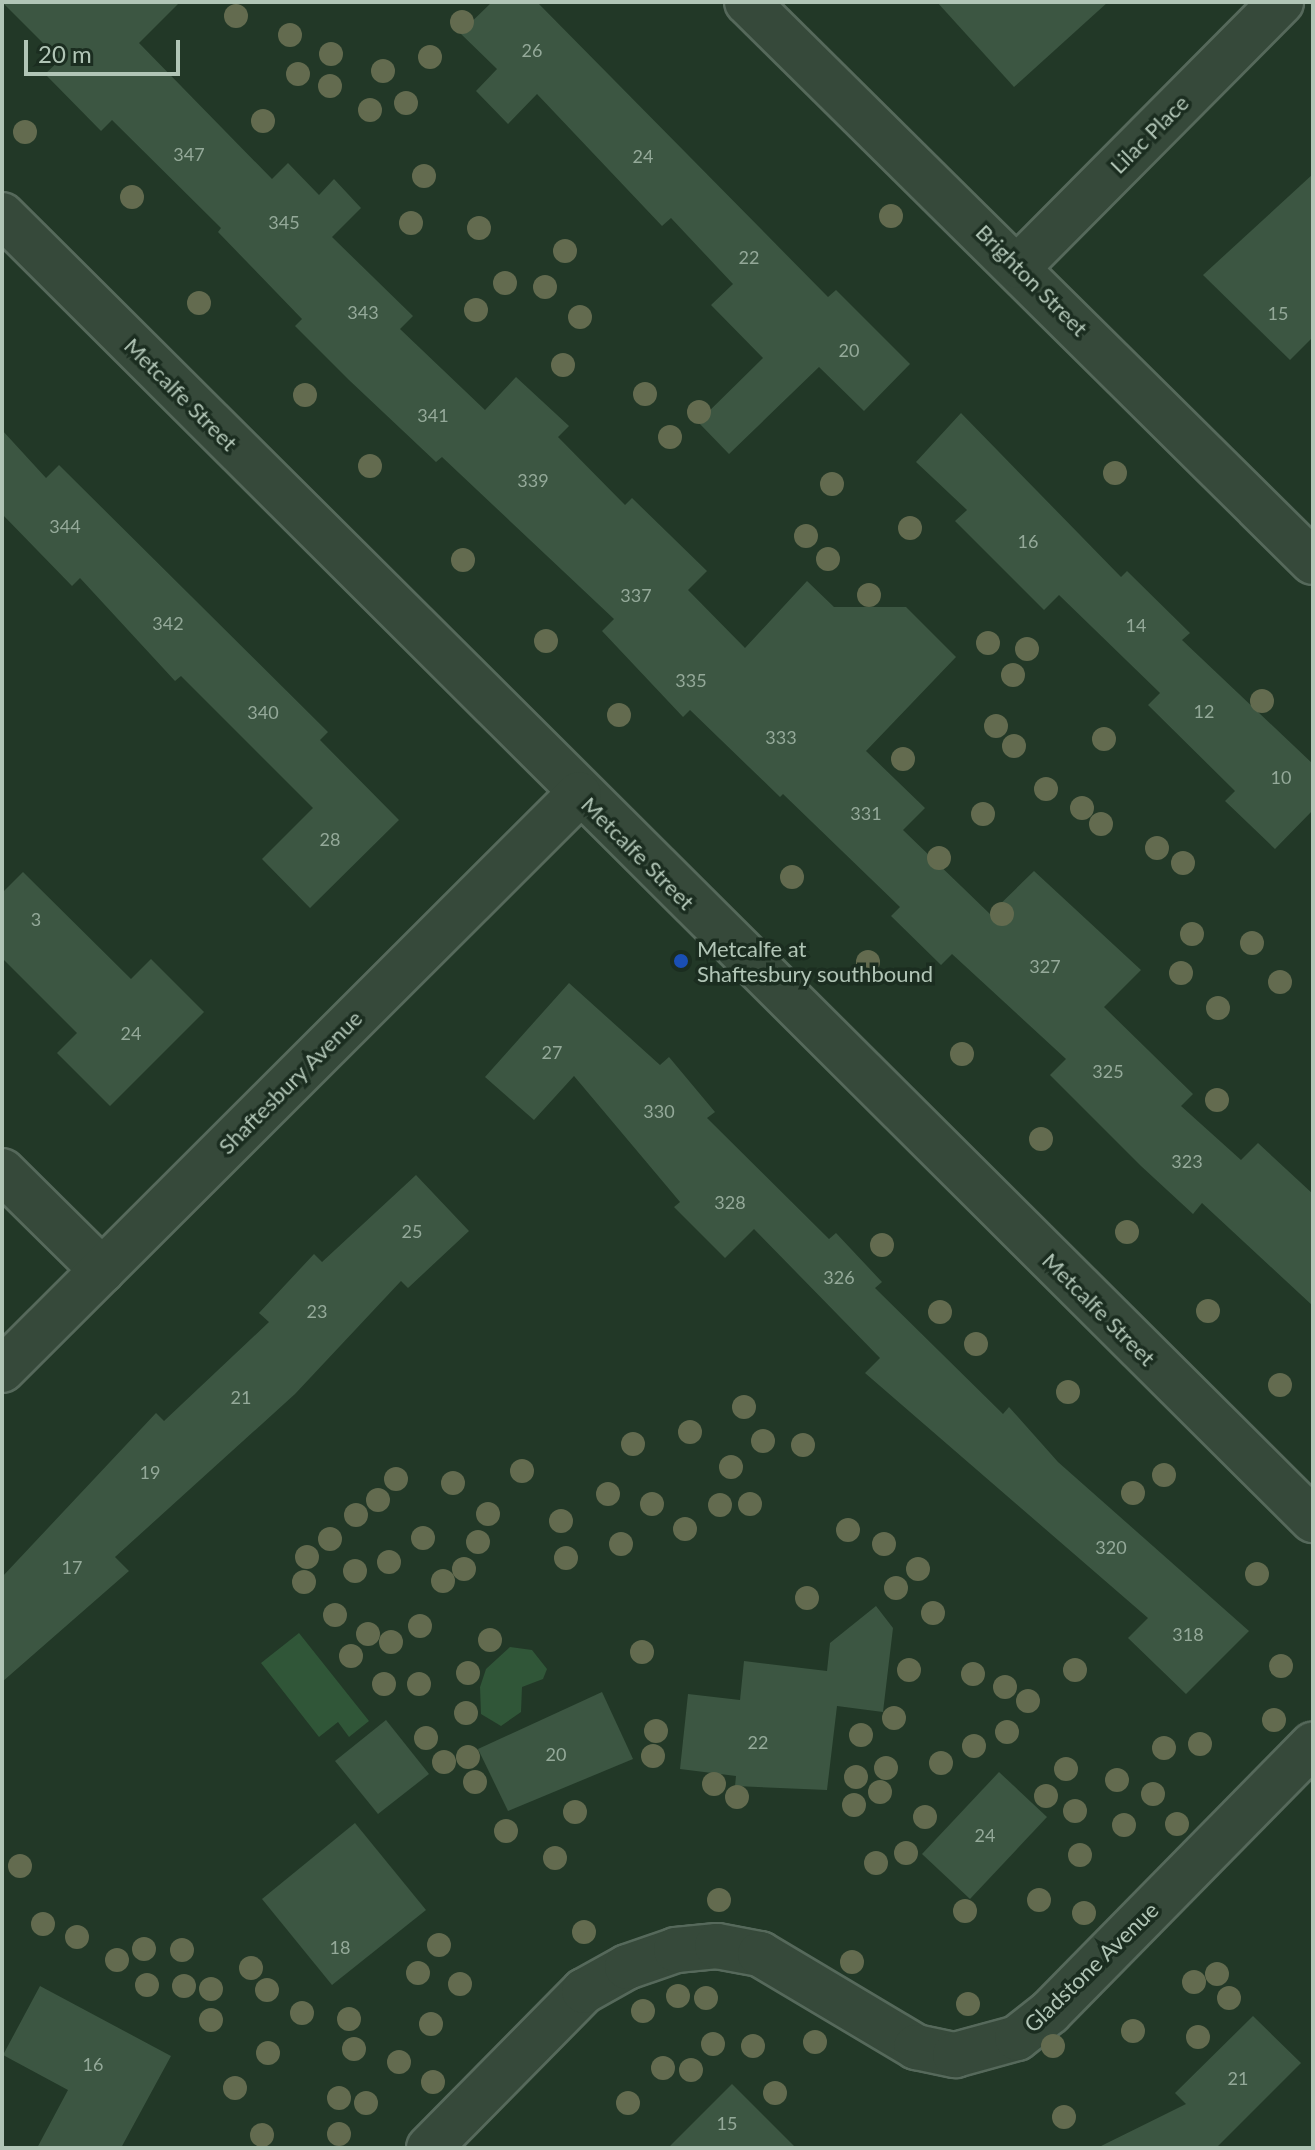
<!DOCTYPE html>
<html>
<head>
<meta charset="utf-8">
<style>
  body { margin:0 }
  #map { position:relative; width:1315px; height:2150px; overflow:hidden; background:#223827; font-family:Lato,sans-serif }
  div>[style] { position:absolute }
  [style*='--x'] { left:calc(var(--x)*1px); top:calc(var(--y)*1px); width:calc(var(--w)*1px); rotate:calc(var(--a)*1deg) }
  .water>* { inset:0; background:#305638 }
  .building>* { inset:0; background:#3c5642 }
  .roads { filter:drop-shadow(2px 0 #56695b) drop-shadow(-2px 0 #56695b) drop-shadow(0 2px #56695b) drop-shadow(0 -2px #56695b) }
  .minor>* { height:44px; margin:-22px; padding:0 22px; transform-origin:22px; border-radius:22px; background:#36493a }
  .trees>* { width:24px; height:24px; margin:-12px; border-radius:50%; background:#636b4f }
  .dots>* { width:22px; height:22px; translate:-50% -50%; box-sizing:border-box; border:4px solid #1b2d20; border-radius:50% }
  span { translate:-50% -50%; white-space:nowrap; text-align:center; line-height:1.15; -webkit-text-stroke:7px #1b2d20; paint-order:stroke }
  .number-label { font-size:18px; color:#94a999 }
  .number-label span { -webkit-text-stroke-width:0 }
  .street-label { font-size:22px; color:#b1c5b6 }
  .poi-label { font-size:22px; color:#b1c5b6 }
  .left { translate:0 -50%; text-align:left }
  .frame { position:absolute; inset:0; border:4px solid #b1c5b6; pointer-events:none }
  .scale { position:absolute; left:24px; top:40px; width:156px; height:36px; box-sizing:border-box; border:4px solid #b1c5b6; border-top:0; padding-left:10px; font-size:24px; line-height:28px; white-space:nowrap; color:#b1c5b6; -webkit-text-stroke:6px #1b2d20; paint-order:stroke }
</style>
</head>
<body>
<div id="map">
  <div class="water">
    <i style="clip-path:polygon(299px 1633px,369px 1721px,349px 1737px,338px 1722px,319px 1737px,261px 1663px)"></i>
    <i style="clip-path:polygon(510px 1647px,532px 1650px,547px 1669px,543px 1679px,522px 1687px,521px 1712px,501px 1726px,481px 1714px,480px 1687px,486px 1669px)"></i>
  </div>
  <div class="building">
    <i style="clip-path:polygon(2px 2px,180px 2px,139px 43px,272px 179px,288px 163px,319px 195px,334px 179px,361px 208px,332px 237px,413px 316px,400px 329px,485px 410px,516px 377px,569px 426px,558px 437px,625px 505px,632px 498px,707px 571px,688px 590px,745px 648px,807px 581px,834px 607px,906px 607px,956px 657px,866px 751px,925px 808px,903px 830px,990px 914px,1034px 871px,1141px 970px,1104px 1007px,1193px 1094px,1181px 1106px,1241px 1160px,1258px 1143px,1313px 1194px,1313px 1306px,1202px 1203px,1193px 1214px,1141px 1166px,1050px 1075px,1066px 1059px,952px 954px,941px 965px,891px 916px,900px 907px,783px 794px,780px 797px,690px 710px,683px 717px,602px 631px,614px 619px,442px 457px,436px 462px,349px 380px,295px 326px,302px 319px,218px 232px,221px 228px,112px 120px,101px 131px,45px 74px,60px 60px)"></i>
    <i style="clip-path:polygon(492px 2px,537px 2px,828px 297px,836px 290px,910px 364px,864px 411px,819px 367px,729px 454px,698px 422px,763px 358px,711px 305px,733px 284px,671px 218px,662px 226px,537px 94px,508px 124px,476px 91px,497px 69px,460px 33px)"></i>
    <i style="clip-path:polygon(937px 2px,1108px 2px,1014px 87px)"></i>
    <i style="clip-path:polygon(1313px 174px,1313px 337px,1290px 360px,1203px 275px)"></i>
    <i style="clip-path:polygon(961px 413px,1121px 577px,1127px 571px,1190px 633px,1182px 640px,1313px 764px,1313px 810px,1275px 849px,1225px 801px,1235px 791px,1148px 705px,1160px 693px,1059px 595px,1044px 610px,955px 521px,967px 510px,916px 462px)"></i>
    <i style="clip-path:polygon(2px 430px,46px 478px,59px 465px,328px 732px,320px 740px,399px 820px,310px 908px,262px 859px,313px 808px,181px 676px,175px 681px,80px 578px,72px 586px,2px 514px)"></i>
    <i style="clip-path:polygon(23px 872px,131px 979px,151px 959px,204px 1012px,110px 1106px,57px 1053px,77px 1033px,2px 958px,2px 893px)"></i>
    <i style="clip-path:polygon(569px 983px,660px 1065px,669px 1057px,715px 1112px,707px 1118px,829px 1239px,836px 1233px,882px 1282px,875px 1288px,1003px 1414px,1009px 1407px,1058px 1462px,1249px 1631px,1186px 1694px,1128px 1638px,1148px 1618px,865px 1373px,880px 1358px,754px 1229px,725px 1258px,674px 1207px,680px 1202px,574px 1076px,534px 1120px,485px 1077px)"></i>
    <i style="clip-path:polygon(416px 1175px,469px 1231px,408px 1288px,401px 1281px,295px 1394px,115px 1557px,129px 1571px,2px 1682px,2px 1577px,156px 1413px,164px 1421px,269px 1322px,259px 1313px,314px 1254px,322px 1262px)"></i>
    <i style="clip-path:polygon(876px 1606px,893px 1628px,883px 1712px,837px 1706px,827px 1790px,735px 1786px,736px 1776px,680px 1769px,688px 1694px,740px 1700px,744px 1661px,827px 1671px,830px 1643px)"></i>
    <i style="clip-path:polygon(602px 1692px,633px 1759px,508px 1811px,478px 1749px)"></i>
    <i style="clip-path:polygon(386px 1720px,429px 1774px,378px 1814px,335px 1761px)"></i>
    <i style="clip-path:polygon(999px 1772px,1047px 1817px,970px 1899px,922px 1854px)"></i>
    <i style="clip-path:polygon(355px 1823px,426px 1910px,332px 1985px,262px 1899px)"></i>
    <i style="clip-path:polygon(40px 1986px,171px 2056px,121px 2148px,37px 2148px,68px 2090px,3px 2055px)"></i>
    <i style="clip-path:polygon(1253px 2016px,1301px 2063px,1216px 2148px,1097px 2148px,1186px 2104px,1175px 2093px)"></i>
    <i style="clip-path:polygon(732px 2084px,796px 2148px,668px 2148px)"></i>
  </div>
  <div class="roads">
    <div class="minor">
      <i style="--x:747;--y:2;--w:796;--a:44.69"></i>
      <i style="--x:2;--y:215;--w:1850;--a:44.87"></i>
      <i style="--x:1019;--y:266;--w:372;--a:-45.2"></i>
      <i style="--x:2;--y:1171;--w:141;--a:44.7"></i>
      <i style="--x:2;--y:1370;--w:815;--a:-44.95"></i>
      <i style="--x:429;--y:2148;--w:221;--a:-45.4"></i>
      <i style="--x:584;--y:1991;--w:49;--a:-29.2"></i>
      <i style="--x:627;--y:1967;--w:52;--a:-19.1"></i>
      <i style="--x:676;--y:1950;--w:41;--a:-5.6"></i>
      <i style="--x:717;--y:1946;--w:44;--a:10.5"></i>
      <i style="--x:760;--y:1954;--w:182;--a:30.8"></i>
      <i style="--x:916;--y:2047;--w:40;--a:12"></i>
      <i style="--x:955;--y:2055;--w:64;--a:-15.3"></i>
      <i style="--x:1017;--y:2038;--w:42;--a:-38.2"></i>
      <i style="--x:1050;--y:2012;--w:375;--a:-45.5"></i>
    </div>
  </div>
  <div class="trees">
    <i style="left:236px;top:16px"></i>
    <i style="left:462px;top:22px"></i>
    <i style="left:290px;top:35px"></i>
    <i style="left:331px;top:54px"></i>
    <i style="left:430px;top:57px"></i>
    <i style="left:383px;top:71px"></i>
    <i style="left:298px;top:74px"></i>
    <i style="left:330px;top:86px"></i>
    <i style="left:406px;top:103px"></i>
    <i style="left:370px;top:110px"></i>
    <i style="left:263px;top:121px"></i>
    <i style="left:25px;top:132px"></i>
    <i style="left:424px;top:176px"></i>
    <i style="left:132px;top:197px"></i>
    <i style="left:891px;top:216px"></i>
    <i style="left:411px;top:223px"></i>
    <i style="left:479px;top:228px"></i>
    <i style="left:565px;top:251px"></i>
    <i style="left:505px;top:283px"></i>
    <i style="left:545px;top:287px"></i>
    <i style="left:199px;top:303px"></i>
    <i style="left:476px;top:310px"></i>
    <i style="left:580px;top:317px"></i>
    <i style="left:563px;top:365px"></i>
    <i style="left:645px;top:394px"></i>
    <i style="left:305px;top:395px"></i>
    <i style="left:699px;top:412px"></i>
    <i style="left:670px;top:437px"></i>
    <i style="left:370px;top:466px"></i>
    <i style="left:1115px;top:473px"></i>
    <i style="left:832px;top:484px"></i>
    <i style="left:910px;top:528px"></i>
    <i style="left:806px;top:536px"></i>
    <i style="left:828px;top:559px"></i>
    <i style="left:463px;top:560px"></i>
    <i style="left:869px;top:595px"></i>
    <i style="left:546px;top:641px"></i>
    <i style="left:988px;top:643px"></i>
    <i style="left:1027px;top:649px"></i>
    <i style="left:1013px;top:675px"></i>
    <i style="left:1262px;top:701px"></i>
    <i style="left:619px;top:715px"></i>
    <i style="left:996px;top:726px"></i>
    <i style="left:1104px;top:739px"></i>
    <i style="left:1014px;top:746px"></i>
    <i style="left:903px;top:759px"></i>
    <i style="left:1046px;top:789px"></i>
    <i style="left:1082px;top:808px"></i>
    <i style="left:983px;top:814px"></i>
    <i style="left:1101px;top:824px"></i>
    <i style="left:1157px;top:848px"></i>
    <i style="left:939px;top:858px"></i>
    <i style="left:1183px;top:863px"></i>
    <i style="left:792px;top:877px"></i>
    <i style="left:1002px;top:914px"></i>
    <i style="left:1192px;top:934px"></i>
    <i style="left:1252px;top:943px"></i>
    <i style="left:868px;top:962px"></i>
    <i style="left:1181px;top:973px"></i>
    <i style="left:1280px;top:982px"></i>
    <i style="left:1218px;top:1008px"></i>
    <i style="left:962px;top:1054px"></i>
    <i style="left:1217px;top:1100px"></i>
    <i style="left:1041px;top:1139px"></i>
    <i style="left:1127px;top:1232px"></i>
    <i style="left:882px;top:1245px"></i>
    <i style="left:1208px;top:1311px"></i>
    <i style="left:940px;top:1312px"></i>
    <i style="left:976px;top:1344px"></i>
    <i style="left:1280px;top:1385px"></i>
    <i style="left:1068px;top:1392px"></i>
    <i style="left:744px;top:1407px"></i>
    <i style="left:690px;top:1432px"></i>
    <i style="left:763px;top:1441px"></i>
    <i style="left:633px;top:1444px"></i>
    <i style="left:803px;top:1445px"></i>
    <i style="left:731px;top:1467px"></i>
    <i style="left:522px;top:1471px"></i>
    <i style="left:1164px;top:1475px"></i>
    <i style="left:396px;top:1479px"></i>
    <i style="left:453px;top:1483px"></i>
    <i style="left:1133px;top:1493px"></i>
    <i style="left:608px;top:1494px"></i>
    <i style="left:378px;top:1500px"></i>
    <i style="left:652px;top:1504px"></i>
    <i style="left:750px;top:1504px"></i>
    <i style="left:720px;top:1505px"></i>
    <i style="left:488px;top:1514px"></i>
    <i style="left:356px;top:1515px"></i>
    <i style="left:561px;top:1521px"></i>
    <i style="left:685px;top:1529px"></i>
    <i style="left:848px;top:1530px"></i>
    <i style="left:423px;top:1538px"></i>
    <i style="left:330px;top:1539px"></i>
    <i style="left:478px;top:1542px"></i>
    <i style="left:621px;top:1544px"></i>
    <i style="left:884px;top:1544px"></i>
    <i style="left:307px;top:1557px"></i>
    <i style="left:566px;top:1558px"></i>
    <i style="left:389px;top:1562px"></i>
    <i style="left:464px;top:1569px"></i>
    <i style="left:918px;top:1569px"></i>
    <i style="left:355px;top:1571px"></i>
    <i style="left:1257px;top:1574px"></i>
    <i style="left:443px;top:1581px"></i>
    <i style="left:304px;top:1582px"></i>
    <i style="left:896px;top:1588px"></i>
    <i style="left:807px;top:1598px"></i>
    <i style="left:933px;top:1613px"></i>
    <i style="left:335px;top:1615px"></i>
    <i style="left:420px;top:1626px"></i>
    <i style="left:368px;top:1634px"></i>
    <i style="left:490px;top:1640px"></i>
    <i style="left:391px;top:1642px"></i>
    <i style="left:642px;top:1652px"></i>
    <i style="left:351px;top:1656px"></i>
    <i style="left:1281px;top:1666px"></i>
    <i style="left:909px;top:1670px"></i>
    <i style="left:1075px;top:1670px"></i>
    <i style="left:468px;top:1673px"></i>
    <i style="left:973px;top:1674px"></i>
    <i style="left:384px;top:1684px"></i>
    <i style="left:419px;top:1684px"></i>
    <i style="left:1005px;top:1687px"></i>
    <i style="left:1028px;top:1701px"></i>
    <i style="left:466px;top:1713px"></i>
    <i style="left:894px;top:1718px"></i>
    <i style="left:1274px;top:1720px"></i>
    <i style="left:656px;top:1731px"></i>
    <i style="left:1007px;top:1732px"></i>
    <i style="left:861px;top:1735px"></i>
    <i style="left:426px;top:1738px"></i>
    <i style="left:1200px;top:1744px"></i>
    <i style="left:974px;top:1746px"></i>
    <i style="left:1164px;top:1748px"></i>
    <i style="left:653px;top:1756px"></i>
    <i style="left:468px;top:1757px"></i>
    <i style="left:444px;top:1762px"></i>
    <i style="left:941px;top:1763px"></i>
    <i style="left:886px;top:1768px"></i>
    <i style="left:1066px;top:1769px"></i>
    <i style="left:856px;top:1777px"></i>
    <i style="left:1117px;top:1780px"></i>
    <i style="left:475px;top:1782px"></i>
    <i style="left:714px;top:1784px"></i>
    <i style="left:880px;top:1792px"></i>
    <i style="left:1153px;top:1794px"></i>
    <i style="left:1046px;top:1796px"></i>
    <i style="left:737px;top:1797px"></i>
    <i style="left:854px;top:1805px"></i>
    <i style="left:1075px;top:1811px"></i>
    <i style="left:575px;top:1812px"></i>
    <i style="left:925px;top:1817px"></i>
    <i style="left:1177px;top:1824px"></i>
    <i style="left:1124px;top:1825px"></i>
    <i style="left:506px;top:1831px"></i>
    <i style="left:906px;top:1853px"></i>
    <i style="left:1080px;top:1855px"></i>
    <i style="left:555px;top:1858px"></i>
    <i style="left:876px;top:1863px"></i>
    <i style="left:20px;top:1866px"></i>
    <i style="left:719px;top:1900px"></i>
    <i style="left:1039px;top:1900px"></i>
    <i style="left:965px;top:1911px"></i>
    <i style="left:1084px;top:1913px"></i>
    <i style="left:43px;top:1924px"></i>
    <i style="left:584px;top:1932px"></i>
    <i style="left:77px;top:1937px"></i>
    <i style="left:439px;top:1945px"></i>
    <i style="left:144px;top:1949px"></i>
    <i style="left:182px;top:1950px"></i>
    <i style="left:117px;top:1960px"></i>
    <i style="left:852px;top:1962px"></i>
    <i style="left:251px;top:1968px"></i>
    <i style="left:418px;top:1973px"></i>
    <i style="left:1217px;top:1974px"></i>
    <i style="left:1194px;top:1982px"></i>
    <i style="left:460px;top:1984px"></i>
    <i style="left:147px;top:1985px"></i>
    <i style="left:184px;top:1986px"></i>
    <i style="left:211px;top:1989px"></i>
    <i style="left:267px;top:1990px"></i>
    <i style="left:678px;top:1996px"></i>
    <i style="left:706px;top:1998px"></i>
    <i style="left:1229px;top:1998px"></i>
    <i style="left:968px;top:2004px"></i>
    <i style="left:643px;top:2011px"></i>
    <i style="left:302px;top:2013px"></i>
    <i style="left:349px;top:2019px"></i>
    <i style="left:211px;top:2020px"></i>
    <i style="left:431px;top:2024px"></i>
    <i style="left:1133px;top:2031px"></i>
    <i style="left:1198px;top:2037px"></i>
    <i style="left:815px;top:2042px"></i>
    <i style="left:713px;top:2044px"></i>
    <i style="left:753px;top:2046px"></i>
    <i style="left:1053px;top:2046px"></i>
    <i style="left:354px;top:2049px"></i>
    <i style="left:268px;top:2053px"></i>
    <i style="left:399px;top:2062px"></i>
    <i style="left:663px;top:2068px"></i>
    <i style="left:691px;top:2070px"></i>
    <i style="left:433px;top:2082px"></i>
    <i style="left:235px;top:2088px"></i>
    <i style="left:775px;top:2093px"></i>
    <i style="left:339px;top:2098px"></i>
    <i style="left:366px;top:2103px"></i>
    <i style="left:628px;top:2103px"></i>
    <i style="left:1064px;top:2117px"></i>
    <i style="left:339px;top:2134px"></i>
    <i style="left:262px;top:2135px"></i>
  </div>
  <div class="dots">
    <i style="left:681px;top:961px;background:#1a4fb4"></i>
  </div>
  <div class="number-label">
    <span style="left:532px;top:50px">26</span>
    <span style="left:189px;top:154px">347</span>
    <span style="left:643px;top:156px">24</span>
    <span style="left:284px;top:222px">345</span>
    <span style="left:749px;top:257px">22</span>
    <span style="left:363px;top:312px">343</span>
    <span style="left:1278px;top:313px">15</span>
    <span style="left:849px;top:350px">20</span>
    <span style="left:433px;top:415px">341</span>
    <span style="left:533px;top:480px">339</span>
    <span style="left:65px;top:526px">344</span>
    <span style="left:1028px;top:541px">16</span>
    <span style="left:636px;top:595px">337</span>
    <span style="left:168px;top:623px">342</span>
    <span style="left:1136px;top:625px">14</span>
    <span style="left:691px;top:680px">335</span>
    <span style="left:1204px;top:711px">12</span>
    <span style="left:263px;top:712px">340</span>
    <span style="left:781px;top:737px">333</span>
    <span style="left:1281px;top:777px">10</span>
    <span style="left:866px;top:813px">331</span>
    <span style="left:330px;top:839px">28</span>
    <span style="left:36px;top:919px">3</span>
    <span style="left:1045px;top:966px">327</span>
    <span style="left:131px;top:1033px">24</span>
    <span style="left:552px;top:1052px">27</span>
    <span style="left:1108px;top:1071px">325</span>
    <span style="left:659px;top:1111px">330</span>
    <span style="left:1187px;top:1161px">323</span>
    <span style="left:730px;top:1202px">328</span>
    <span style="left:412px;top:1231px">25</span>
    <span style="left:839px;top:1277px">326</span>
    <span style="left:317px;top:1311px">23</span>
    <span style="left:241px;top:1397px">21</span>
    <span style="left:150px;top:1472px">19</span>
    <span style="left:1111px;top:1547px">320</span>
    <span style="left:72px;top:1567px">17</span>
    <span style="left:1188px;top:1634px">318</span>
    <span style="left:758px;top:1742px">22</span>
    <span style="left:556px;top:1754px">20</span>
    <span style="left:985px;top:1835px">24</span>
    <span style="left:340px;top:1947px">18</span>
    <span style="left:93px;top:2064px">16</span>
    <span style="left:1238px;top:2078px">21</span>
    <span style="left:727px;top:2123px">15</span>
  </div>
  <div class="street-label">
    <span style="left:1149px;top:134px;rotate:-45deg">Lilac Place</span>
    <span style="left:1032px;top:280px;rotate:45deg">Brighton Street</span>
    <span style="left:181px;top:394px;rotate:45deg">Metcalfe Street</span>
    <span style="left:638px;top:853px;rotate:45deg">Metcalfe Street</span>
    <span style="left:290px;top:1082px;rotate:-45deg">Shaftesbury Avenue</span>
    <span style="left:1099px;top:1309px;rotate:45deg">Metcalfe Street</span>
    <span style="left:1091px;top:1967px;rotate:-44deg">Gladstone Avenue</span>
  </div>
  <div class="poi-label">
    <span class="left" style="left:697px;top:961px">Metcalfe at<br>Shaftesbury southbound</span>
  </div>
  <div class="frame"></div>
  <div class="scale">20 m</div>
</div>
</body>
</html>
